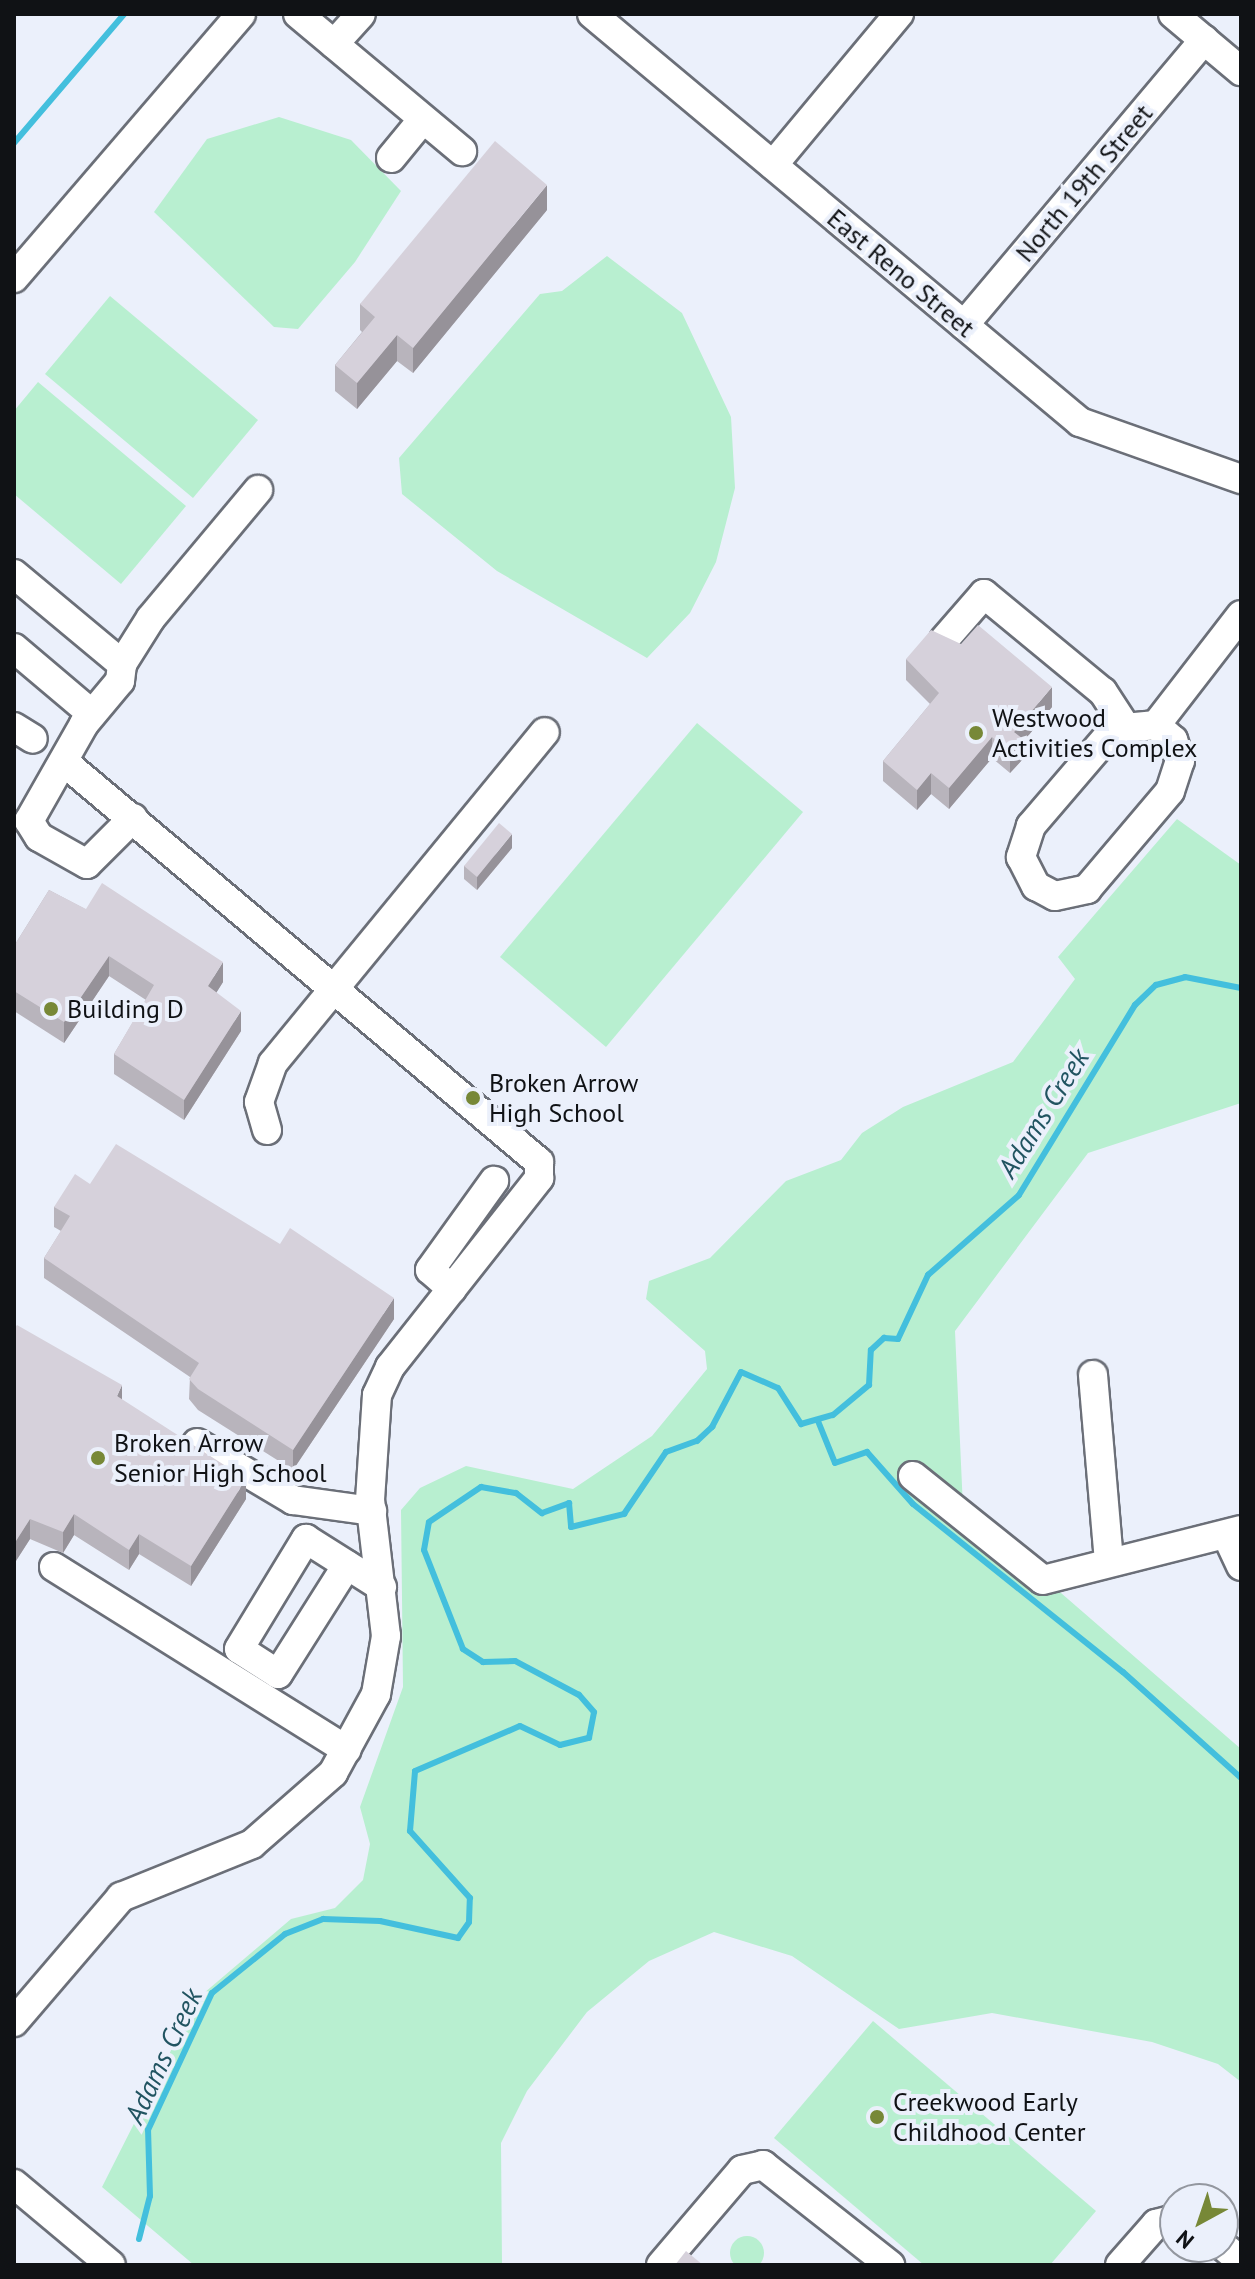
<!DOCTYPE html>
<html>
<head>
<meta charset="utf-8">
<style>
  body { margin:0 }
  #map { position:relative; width:1255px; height:2279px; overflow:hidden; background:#ebf0fb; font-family:"PT Sans",sans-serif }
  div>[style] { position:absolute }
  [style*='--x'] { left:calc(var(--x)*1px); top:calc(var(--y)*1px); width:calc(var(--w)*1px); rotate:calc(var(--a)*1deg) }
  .green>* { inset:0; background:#b8efd0 }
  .round { border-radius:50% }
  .stream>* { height:6px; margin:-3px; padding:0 3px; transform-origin:3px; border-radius:3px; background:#43bfdd }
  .roads { filter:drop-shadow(2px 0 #6b6f78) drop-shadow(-2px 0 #6b6f78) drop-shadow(0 2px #6b6f78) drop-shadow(0 -2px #6b6f78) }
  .minor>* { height:28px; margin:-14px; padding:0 14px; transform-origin:14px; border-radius:14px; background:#fff }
  .wall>* { inset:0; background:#b8b4bc }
  .shaded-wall>* { inset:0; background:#969299 }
  .building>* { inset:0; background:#d6d1db }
  .dots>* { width:22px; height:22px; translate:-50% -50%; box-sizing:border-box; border:4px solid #ebf0fb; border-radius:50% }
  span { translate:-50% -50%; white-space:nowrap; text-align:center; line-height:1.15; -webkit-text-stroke:8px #ebf0fb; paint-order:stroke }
  .street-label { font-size:26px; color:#101215 }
  .poi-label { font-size:26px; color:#101215 }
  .left { translate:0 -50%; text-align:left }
  .water-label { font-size:28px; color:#215461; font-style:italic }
  .frame { position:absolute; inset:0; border:16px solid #101215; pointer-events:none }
  .north { position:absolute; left:1159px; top:2183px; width:80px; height:80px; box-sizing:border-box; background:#ebf0fb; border:2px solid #93979f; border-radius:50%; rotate:220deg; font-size:22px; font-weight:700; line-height:32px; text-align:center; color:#101215 }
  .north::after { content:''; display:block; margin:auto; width:28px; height:36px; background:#778837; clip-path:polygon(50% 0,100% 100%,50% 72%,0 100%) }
</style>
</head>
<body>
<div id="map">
  <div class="green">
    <i style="clip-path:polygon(279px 117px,351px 140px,401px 191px,355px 262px,298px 329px,274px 327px,154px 212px,207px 139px)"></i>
    <i style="clip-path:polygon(607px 256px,682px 313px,731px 417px,735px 488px,716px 562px,690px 613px,647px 658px,497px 571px,402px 494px,399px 458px,540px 294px,562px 291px)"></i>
    <i style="clip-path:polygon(110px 296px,258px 420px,193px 498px,45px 374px)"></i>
    <i style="clip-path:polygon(38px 382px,186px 506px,121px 584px,14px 494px,14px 411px)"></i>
    <i style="clip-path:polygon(697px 723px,803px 812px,606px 1047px,500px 957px)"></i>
    <i style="clip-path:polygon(1177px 819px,1241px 865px,1241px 1103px,1088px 1153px,955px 1331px,963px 1508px,1241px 1749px,1241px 2082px,1218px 2064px,1152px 2042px,992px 2013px,899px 2029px,792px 1956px,714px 1932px,649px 1961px,587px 2012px,527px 2091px,501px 2143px,502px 2265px,194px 2265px,102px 2187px,197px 1999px,291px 1919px,335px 1908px,363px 1880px,370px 1844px,360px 1807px,403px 1687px,401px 1510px,420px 1488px,466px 1466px,573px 1489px,652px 1436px,707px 1369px,705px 1351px,646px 1299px,649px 1281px,710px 1258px,786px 1181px,841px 1160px,862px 1133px,903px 1107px,1013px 1062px,1075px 979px,1058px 957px)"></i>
    <i style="clip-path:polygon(873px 2021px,1096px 2211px,1050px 2265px,924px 2265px,774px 2138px)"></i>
    <i class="round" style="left:730px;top:2236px;width:34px;height:34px"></i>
  </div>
  <div class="stream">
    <i style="--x:14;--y:143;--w:170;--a:-49.5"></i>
    <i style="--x:818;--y:1421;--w:45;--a:68"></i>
    <i style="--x:835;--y:1463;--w:34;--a:-19"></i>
    <i style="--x:867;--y:1452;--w:69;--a:48.5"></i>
    <i style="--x:913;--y:1504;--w:269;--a:38.7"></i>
    <i style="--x:1123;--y:1672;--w:159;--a:41.9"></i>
    <i style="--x:139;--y:2239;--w:44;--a:-75.7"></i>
    <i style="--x:150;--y:2196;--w:66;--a:-91.7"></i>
    <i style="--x:148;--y:2130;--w:151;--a:-65"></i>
    <i style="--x:212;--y:1993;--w:94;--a:-38.9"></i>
    <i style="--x:285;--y:1934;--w:41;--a:-21.5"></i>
    <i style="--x:323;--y:1919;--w:57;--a:2"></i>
    <i style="--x:380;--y:1921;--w:80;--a:12.3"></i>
    <i style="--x:458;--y:1938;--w:19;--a:-55"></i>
    <i style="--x:469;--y:1922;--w:24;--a:-88"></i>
    <i style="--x:470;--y:1898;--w:90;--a:-131.8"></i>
    <i style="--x:410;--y:1831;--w:60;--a:-85.2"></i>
    <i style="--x:415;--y:1771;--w:114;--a:-23.2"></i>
    <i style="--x:520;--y:1726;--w:44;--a:25.4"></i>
    <i style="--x:560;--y:1745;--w:30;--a:-14"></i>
    <i style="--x:589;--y:1738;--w:26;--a:-79"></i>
    <i style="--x:594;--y:1712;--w:23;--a:-131"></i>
    <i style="--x:579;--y:1695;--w:72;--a:-152"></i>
    <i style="--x:515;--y:1661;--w:32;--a:178"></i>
    <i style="--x:483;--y:1662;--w:24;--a:-147"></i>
    <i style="--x:463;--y:1649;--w:106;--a:-111.5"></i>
    <i style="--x:424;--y:1550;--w:28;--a:-80"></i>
    <i style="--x:429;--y:1522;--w:63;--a:-33.9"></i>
    <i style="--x:481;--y:1487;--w:36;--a:10"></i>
    <i style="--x:516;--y:1493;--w:33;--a:38"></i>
    <i style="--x:542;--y:1513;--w:29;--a:-20"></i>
    <i style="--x:569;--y:1503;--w:24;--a:85"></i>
    <i style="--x:571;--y:1527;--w:55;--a:-13.8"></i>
    <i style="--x:624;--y:1514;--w:75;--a:-55.9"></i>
    <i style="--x:666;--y:1452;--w:33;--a:-20"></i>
    <i style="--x:697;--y:1441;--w:21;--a:-43"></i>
    <i style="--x:712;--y:1427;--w:62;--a:-62.2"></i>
    <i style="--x:741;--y:1372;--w:40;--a:23.4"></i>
    <i style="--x:778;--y:1388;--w:43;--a:57.4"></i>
    <i style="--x:801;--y:1424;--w:33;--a:-16"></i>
    <i style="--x:833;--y:1415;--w:47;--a:-39.8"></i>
    <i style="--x:869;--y:1385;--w:35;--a:-87"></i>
    <i style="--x:871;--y:1350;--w:18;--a:-43"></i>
    <i style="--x:884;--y:1338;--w:14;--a:4"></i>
    <i style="--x:898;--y:1339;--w:71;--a:-64.9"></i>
    <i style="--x:928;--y:1275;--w:121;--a:-41.3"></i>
    <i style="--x:1019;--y:1195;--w:223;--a:-58.6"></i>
    <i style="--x:1135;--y:1005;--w:29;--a:-44"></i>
    <i style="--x:1156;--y:985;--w:30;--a:-15"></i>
    <i style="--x:1185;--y:977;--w:57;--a:11.1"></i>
  </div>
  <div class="roads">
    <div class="minor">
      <i style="--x:298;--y:14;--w:214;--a:39.9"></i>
      <i style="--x:592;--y:14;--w:636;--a:39.9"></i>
      <i style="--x:1080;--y:422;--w:171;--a:19.5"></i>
      <i style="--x:1173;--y:14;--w:89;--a:40"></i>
      <i style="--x:334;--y:44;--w:40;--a:-48"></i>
      <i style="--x:391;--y:158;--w:50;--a:-50.6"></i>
      <i style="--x:773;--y:165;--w:197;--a:-50.2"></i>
      <i style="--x:14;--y:278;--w:348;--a:-49.3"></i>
      <i style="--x:964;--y:325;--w:373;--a:-49.9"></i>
      <i style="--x:14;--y:574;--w:141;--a:39.8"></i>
      <i style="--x:944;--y:640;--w:61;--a:-49"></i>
      <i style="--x:984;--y:594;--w:154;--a:39.5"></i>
      <i style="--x:1103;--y:692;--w:38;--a:57"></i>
      <i style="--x:14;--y:648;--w:102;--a:40.2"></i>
      <i style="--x:1156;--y:725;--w:42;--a:174.6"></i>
      <i style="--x:1114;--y:729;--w:128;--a:130.6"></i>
      <i style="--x:1031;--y:826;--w:33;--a:108"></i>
      <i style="--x:1021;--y:857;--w:33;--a:63"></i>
      <i style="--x:1036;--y:886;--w:21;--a:28"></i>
      <i style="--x:1055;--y:896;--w:33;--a:-12"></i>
      <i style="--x:1087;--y:889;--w:128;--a:-49.7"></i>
      <i style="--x:1170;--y:791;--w:32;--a:-72"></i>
      <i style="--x:1180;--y:761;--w:22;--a:-108"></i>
      <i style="--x:1173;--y:740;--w:23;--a:-139"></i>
      <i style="--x:1156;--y:725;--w:139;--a:-52.3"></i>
      <i style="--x:14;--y:727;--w:22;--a:32"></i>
      <i style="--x:133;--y:818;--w:65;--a:135"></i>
      <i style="--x:87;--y:864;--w:55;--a:-150.6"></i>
      <i style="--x:39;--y:837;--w:19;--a:-122"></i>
      <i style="--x:29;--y:821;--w:112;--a:-60.4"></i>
      <i style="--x:84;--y:724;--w:56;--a:-50.1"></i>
      <i style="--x:120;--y:681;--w:17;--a:-83"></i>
      <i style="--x:122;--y:664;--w:54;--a:-57.8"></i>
      <i style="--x:151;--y:618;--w:167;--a:-50.1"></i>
      <i style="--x:267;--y:1130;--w:29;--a:-106"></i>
      <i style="--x:259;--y:1102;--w:41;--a:-70.3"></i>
      <i style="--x:273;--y:1063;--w:428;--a:-50.6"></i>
      <i style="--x:452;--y:1289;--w:29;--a:-139"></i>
      <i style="--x:430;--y:1270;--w:110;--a:-54.3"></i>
      <i style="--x:1093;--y:1375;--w:187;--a:85.1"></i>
      <i style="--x:197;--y:1443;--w:112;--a:30.7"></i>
      <i style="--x:293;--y:1500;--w:80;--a:7.9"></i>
      <i style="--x:913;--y:1476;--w:166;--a:38.7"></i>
      <i style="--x:1043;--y:1580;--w:204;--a:-14.2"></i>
      <i style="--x:1227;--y:1536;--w:33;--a:65"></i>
      <i style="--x:347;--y:1565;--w:129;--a:122.3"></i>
      <i style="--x:278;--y:1674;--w:46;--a:-147.3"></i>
      <i style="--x:239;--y:1649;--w:129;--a:-58.7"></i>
      <i style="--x:306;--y:1539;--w:90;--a:32.3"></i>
      <i style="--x:54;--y:1567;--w:345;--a:32"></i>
      <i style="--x:14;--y:2022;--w:165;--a:-49.4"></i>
      <i style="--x:121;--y:1897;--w:141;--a:-22"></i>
      <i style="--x:252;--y:1844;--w:108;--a:-41.2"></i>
      <i style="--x:333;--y:1773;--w:90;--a:-61.4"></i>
      <i style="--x:376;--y:1694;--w:59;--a:-80.2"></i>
      <i style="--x:386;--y:1636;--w:137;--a:-96.7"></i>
      <i style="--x:370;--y:1500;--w:105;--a:-86.2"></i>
      <i style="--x:377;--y:1395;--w:31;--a:-65"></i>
      <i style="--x:390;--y:1367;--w:241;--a:-51.7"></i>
      <i style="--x:539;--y:1178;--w:16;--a:-90"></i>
      <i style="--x:539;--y:1162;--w:621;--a:-139.9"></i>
      <i style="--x:14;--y:2184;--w:126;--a:39.9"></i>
      <i style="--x:1223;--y:2246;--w:23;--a:40"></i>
      <i style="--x:661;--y:2265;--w:125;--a:-49.5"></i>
      <i style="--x:742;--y:2170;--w:22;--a:-13"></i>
      <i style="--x:763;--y:2165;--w:162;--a:38.2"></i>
      <i style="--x:1120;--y:2265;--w:55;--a:-48.7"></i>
      <i style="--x:1156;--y:2224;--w:20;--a:-15"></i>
    </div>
  </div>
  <div class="wall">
    <i style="clip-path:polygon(547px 210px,413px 373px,397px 361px,357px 409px,335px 391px,335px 365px,362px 332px,360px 330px,360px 304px)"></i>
    <i style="clip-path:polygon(906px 659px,1052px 707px,1023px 742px,1023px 759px,1010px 773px,992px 758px,949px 809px,931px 794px,917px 810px,883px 781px,883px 761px,930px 704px,906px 680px)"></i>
    <i style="clip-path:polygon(512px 848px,477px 890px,464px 879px,464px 866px)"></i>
    <i style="clip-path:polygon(49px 890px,223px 982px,216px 993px,241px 1031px,184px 1120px,114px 1074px,114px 1054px,146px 1000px,109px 976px,64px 1043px,14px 1011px,14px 946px)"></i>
    <i style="clip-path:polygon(90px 1184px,394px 1319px,293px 1470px,198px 1410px,189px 1399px,190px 1377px,44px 1278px,44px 1258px,61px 1231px,54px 1227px,54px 1207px)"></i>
    <i style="clip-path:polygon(14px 1329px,122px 1400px,246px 1499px,191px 1586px,139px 1554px,129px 1570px,74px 1535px,63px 1553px,30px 1539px,14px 1564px)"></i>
  </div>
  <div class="shaded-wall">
    <i style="clip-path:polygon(547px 185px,547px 210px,413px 373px,413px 348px)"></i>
    <i style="clip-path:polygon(397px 335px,397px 361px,357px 409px,357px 383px)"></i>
    <i style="clip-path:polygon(1052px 687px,1052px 707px,1023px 742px,1023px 759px,1010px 773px,1010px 753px,1014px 732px)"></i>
    <i style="clip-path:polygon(992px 737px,992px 758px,949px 809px,949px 788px)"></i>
    <i style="clip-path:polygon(931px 773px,931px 794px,917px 810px,917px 790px)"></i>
    <i style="clip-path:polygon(512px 834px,512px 848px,477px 890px,477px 877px)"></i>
    <i style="clip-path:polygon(109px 956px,109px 976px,64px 1043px,64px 1022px)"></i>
    <i style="clip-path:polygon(223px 962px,223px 982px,208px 1006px,208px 986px)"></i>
    <i style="clip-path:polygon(241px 1011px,241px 1031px,184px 1120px,184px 1100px)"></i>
    <i style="clip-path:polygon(394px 1298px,394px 1319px,293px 1470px,293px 1450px)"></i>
    <i style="clip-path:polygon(122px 1385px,122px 1405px,117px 1396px)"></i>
    <i style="clip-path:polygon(246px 1479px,246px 1499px,191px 1586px,191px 1566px)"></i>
    <i style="clip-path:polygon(74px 1514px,74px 1535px,63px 1553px,63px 1532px)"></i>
    <i style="clip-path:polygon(30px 1519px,30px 1539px,14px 1564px,14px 1544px)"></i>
    <i style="clip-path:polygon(139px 1534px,139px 1554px,129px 1570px,129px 1550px)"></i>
  </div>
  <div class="building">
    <i style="clip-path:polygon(495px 141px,547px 185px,413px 348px,397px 335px,357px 383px,335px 365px,375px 317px,360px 304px)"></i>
    <i style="clip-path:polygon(978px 625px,1052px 687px,1014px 732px,1023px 739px,1010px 753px,992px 737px,949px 788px,931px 773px,917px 790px,883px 761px,939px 693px,906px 659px,931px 630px,961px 644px)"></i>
    <i style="clip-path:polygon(499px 823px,512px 834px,477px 877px,464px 866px)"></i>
    <i style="clip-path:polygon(102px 883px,223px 962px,208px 986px,241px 1011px,184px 1100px,114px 1054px,154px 985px,109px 956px,64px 1022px,14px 991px,14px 946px,49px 890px,86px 909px)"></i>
    <i style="clip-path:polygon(116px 1144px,280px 1244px,290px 1228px,394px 1298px,293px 1450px,198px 1389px,189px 1379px,199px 1363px,44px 1258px,70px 1216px,54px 1207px,75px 1174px,90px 1184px)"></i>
    <i style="clip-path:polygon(17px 1325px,122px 1385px,117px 1396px,246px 1479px,191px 1566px,139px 1534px,129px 1550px,74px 1514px,63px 1532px,30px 1519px,14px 1544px,14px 1329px)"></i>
    <i style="clip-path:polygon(686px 2251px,703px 2265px,675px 2265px)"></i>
  </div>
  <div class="dots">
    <i style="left:976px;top:733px;background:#778837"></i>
    <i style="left:51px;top:1009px;background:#778837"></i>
    <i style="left:473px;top:1098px;background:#778837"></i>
    <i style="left:98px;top:1458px;background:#778837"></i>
    <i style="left:877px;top:2117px;background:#778837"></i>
  </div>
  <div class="street-label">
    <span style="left:1084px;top:183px;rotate:-50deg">North 19th Street</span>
    <span style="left:901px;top:273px;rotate:40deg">East Reno Street</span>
  </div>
  <div class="poi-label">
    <span class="left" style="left:992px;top:733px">Westwood<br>Activities Complex</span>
    <span class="left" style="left:67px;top:1009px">Building D</span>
    <span class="left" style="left:489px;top:1098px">Broken Arrow<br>High School</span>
    <span class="left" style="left:114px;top:1458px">Broken Arrow<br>Senior High School</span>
    <span class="left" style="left:893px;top:2117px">Creekwood Early<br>Childhood Center</span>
  </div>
  <div class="water-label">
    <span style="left:1043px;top:1113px;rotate:-58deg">Adams Creek</span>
    <span style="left:163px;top:2056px;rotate:-65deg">Adams Creek</span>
  </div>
  <div class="frame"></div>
  <div class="north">N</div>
</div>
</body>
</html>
